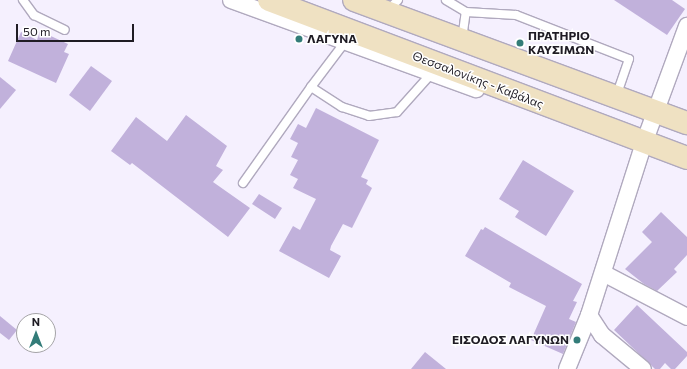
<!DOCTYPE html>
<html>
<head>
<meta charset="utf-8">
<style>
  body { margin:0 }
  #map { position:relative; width:687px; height:369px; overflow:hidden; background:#f5f0fe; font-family:Commissioner,sans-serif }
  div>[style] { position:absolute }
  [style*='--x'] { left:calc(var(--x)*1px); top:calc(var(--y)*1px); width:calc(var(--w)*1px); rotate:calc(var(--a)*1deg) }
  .building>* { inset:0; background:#c1b1db }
  .roads { filter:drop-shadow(1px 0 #b0a9be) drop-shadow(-1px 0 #b0a9be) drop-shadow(0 1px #b0a9be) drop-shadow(0 -1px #b0a9be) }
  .lane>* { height:8px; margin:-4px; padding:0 4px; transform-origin:4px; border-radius:4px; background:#fff }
  .street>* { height:16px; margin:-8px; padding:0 8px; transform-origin:8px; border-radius:8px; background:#fff }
  .secondary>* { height:22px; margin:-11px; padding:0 11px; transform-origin:11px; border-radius:11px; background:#efe1c2 }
  .dots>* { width:11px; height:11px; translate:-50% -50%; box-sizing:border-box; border:2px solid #fff; border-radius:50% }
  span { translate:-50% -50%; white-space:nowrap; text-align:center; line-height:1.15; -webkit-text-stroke:3px #fff; paint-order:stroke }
  .poi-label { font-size:12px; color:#1f1c24; font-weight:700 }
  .left { translate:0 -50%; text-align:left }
  .right { translate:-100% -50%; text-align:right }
  .street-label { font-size:12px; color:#1f1c24 }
  .north { position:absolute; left:16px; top:313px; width:40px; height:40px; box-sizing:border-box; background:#fff; border:1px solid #a5a4a7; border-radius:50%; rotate:0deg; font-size:11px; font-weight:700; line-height:16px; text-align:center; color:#1f1c24 }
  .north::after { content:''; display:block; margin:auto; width:14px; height:18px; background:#337c79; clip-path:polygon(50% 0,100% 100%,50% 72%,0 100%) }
  .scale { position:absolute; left:16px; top:24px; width:118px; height:18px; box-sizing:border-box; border:2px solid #1f1c24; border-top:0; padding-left:5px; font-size:12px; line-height:14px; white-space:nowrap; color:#1f1c24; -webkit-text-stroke:3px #fff; paint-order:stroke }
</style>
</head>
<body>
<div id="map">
  <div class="building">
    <i style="clip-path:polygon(614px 0,672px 0,685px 9px,667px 35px)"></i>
    <i style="clip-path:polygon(40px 31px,68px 44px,64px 52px,69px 54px,56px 83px,8px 61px,21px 32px,37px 40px)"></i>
    <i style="clip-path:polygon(91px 66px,112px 81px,90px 111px,69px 95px)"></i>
    <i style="clip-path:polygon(0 77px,16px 90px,0 109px)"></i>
    <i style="clip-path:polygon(316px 108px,379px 140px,361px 177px,368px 180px,366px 184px,372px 188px,352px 228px,343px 224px,331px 246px,330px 250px,341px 256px,329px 278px,279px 251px,293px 226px,300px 230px,316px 199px,293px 188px,298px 179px,290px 175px,298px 160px,291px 157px,298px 143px,290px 139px,298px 124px,306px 128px)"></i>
    <i style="clip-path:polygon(186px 115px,227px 146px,216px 166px,223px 170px,213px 182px,250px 208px,228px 237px,132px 163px,130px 165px,111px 151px,136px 117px,167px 141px)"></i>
    <i style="clip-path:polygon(523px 160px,574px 191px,546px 236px,515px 217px,519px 211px,499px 199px)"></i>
    <i style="clip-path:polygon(259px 194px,282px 208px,275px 219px,252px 204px)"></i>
    <i style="clip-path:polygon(661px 212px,687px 237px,687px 255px,674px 269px,677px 272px,657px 291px,644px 284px,625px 269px,652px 242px,642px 232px)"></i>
    <i style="clip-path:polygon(485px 227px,582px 284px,573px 301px,577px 302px,569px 319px,576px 322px,563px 354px,531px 340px,546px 306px,509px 287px,511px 283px,465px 256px,481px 229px,483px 230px)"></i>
    <i style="clip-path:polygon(637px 305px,687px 352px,687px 356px,675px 369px,671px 369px,665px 363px,660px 369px,655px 369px,614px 330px)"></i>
    <i style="clip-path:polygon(0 316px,17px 330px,9px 340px,0 333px)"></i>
    <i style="clip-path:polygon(425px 352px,446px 369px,411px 369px)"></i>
  </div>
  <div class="roads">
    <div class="lane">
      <i style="--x:23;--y:0;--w:19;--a:54"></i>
      <i style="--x:34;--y:15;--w:34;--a:26"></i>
      <i style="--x:446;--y:0;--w:23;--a:31"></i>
      <i style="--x:388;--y:10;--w:14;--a:-45"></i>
      <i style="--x:462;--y:39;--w:27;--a:-82"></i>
      <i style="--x:466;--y:12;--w:50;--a:3.4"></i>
      <i style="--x:516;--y:15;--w:121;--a:21.3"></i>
      <i style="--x:629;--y:59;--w:39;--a:109"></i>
      <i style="--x:311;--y:87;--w:37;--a:33"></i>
      <i style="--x:342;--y:107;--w:28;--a:18"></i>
      <i style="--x:369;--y:116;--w:28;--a:-8"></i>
      <i style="--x:397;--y:112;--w:51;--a:-48.2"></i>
      <i style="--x:243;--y:183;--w:118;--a:-54.7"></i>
      <i style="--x:311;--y:87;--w:56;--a:-52.9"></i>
    </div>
    <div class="street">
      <i style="--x:231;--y:0;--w:261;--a:20"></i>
      <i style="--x:603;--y:273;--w:95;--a:27.6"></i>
      <i style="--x:589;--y:315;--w:24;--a:57"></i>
      <i style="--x:602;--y:335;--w:53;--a:39.7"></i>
      <i style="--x:567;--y:369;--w:58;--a:-67.8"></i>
      <i style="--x:589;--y:315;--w:181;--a:-72.3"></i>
      <i style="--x:644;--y:143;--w:125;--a:-69.8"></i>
    </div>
    <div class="secondary">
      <i style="--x:269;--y:0;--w:447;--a:20.7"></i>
      <i style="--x:354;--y:0;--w:355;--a:20.3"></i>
    </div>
  </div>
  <div class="dots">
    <i style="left:299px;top:39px;background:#337c79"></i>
    <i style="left:520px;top:43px;background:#337c79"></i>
    <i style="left:577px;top:340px;background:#337c79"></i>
  </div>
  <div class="poi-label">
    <span class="left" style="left:528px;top:43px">ΠΡΑΤΗΡΙΟ<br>ΚΑΥΣΙΜΩΝ</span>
    <span class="left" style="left:307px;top:39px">ΛΑΓΥΝΑ</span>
    <span class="right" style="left:569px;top:340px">ΕΙΣΟΔΟΣ ΛΑΓΥΝΩΝ</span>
  </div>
  <div class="street-label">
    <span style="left:478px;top:80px;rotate:21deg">Θεσσαλονίκης - Καβάλας</span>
  </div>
  <div class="north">N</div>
  <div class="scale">50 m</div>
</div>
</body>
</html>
